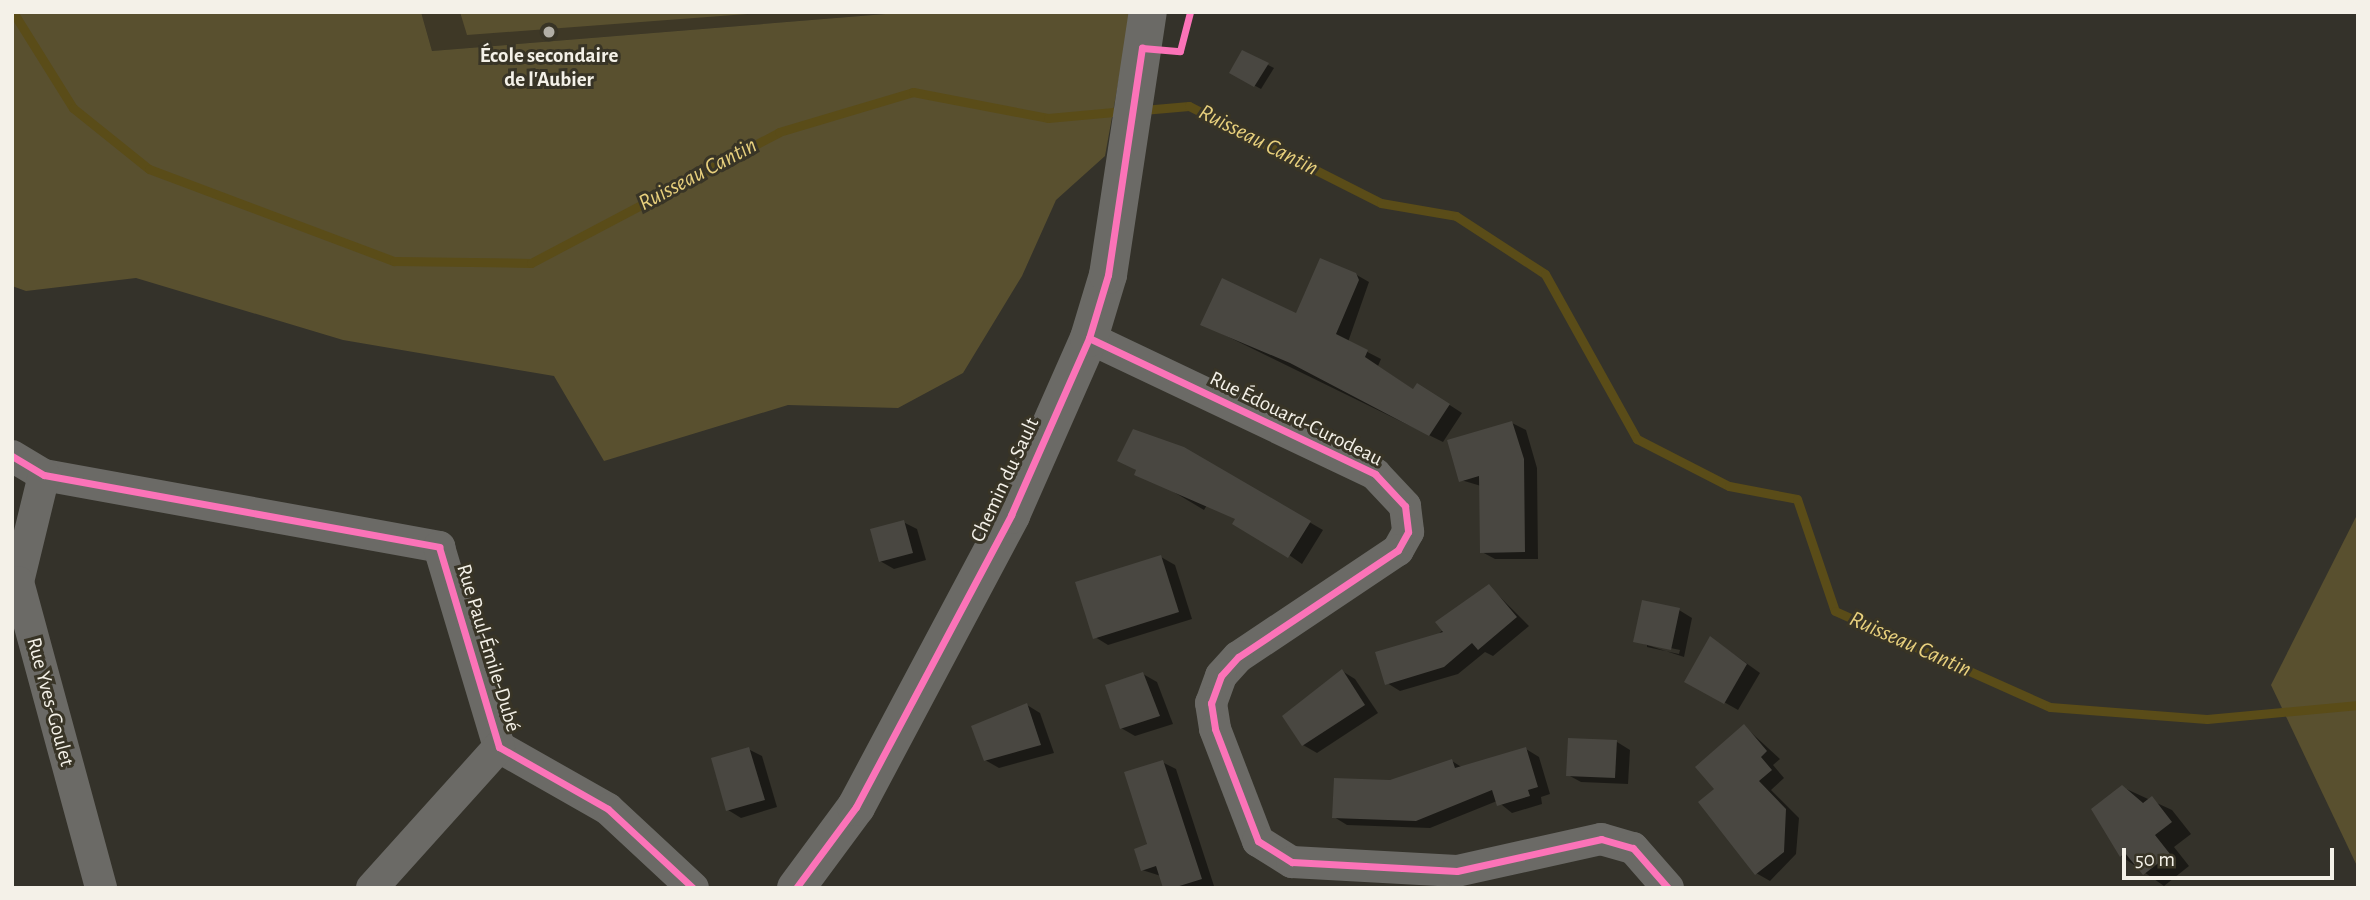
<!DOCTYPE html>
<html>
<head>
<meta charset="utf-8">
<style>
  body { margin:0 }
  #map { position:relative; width:2370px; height:900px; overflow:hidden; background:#34322a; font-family:"Alegreya Sans",sans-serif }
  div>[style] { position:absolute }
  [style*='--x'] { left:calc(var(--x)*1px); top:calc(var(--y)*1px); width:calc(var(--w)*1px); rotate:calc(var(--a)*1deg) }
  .built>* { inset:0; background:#3e3826 }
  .green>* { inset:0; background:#59502f }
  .shadow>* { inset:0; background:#0007 }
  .stream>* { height:9px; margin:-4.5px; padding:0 4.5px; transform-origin:4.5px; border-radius:4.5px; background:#5a4c18 }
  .building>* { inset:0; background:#494741 }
  .minor>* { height:32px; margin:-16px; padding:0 16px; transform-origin:16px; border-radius:16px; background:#6b6a66 }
  .tertiary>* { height:38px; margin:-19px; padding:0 19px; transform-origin:19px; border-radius:19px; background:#6b6a66 }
  .cycleway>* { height:7px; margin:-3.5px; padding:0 3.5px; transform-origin:3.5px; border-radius:3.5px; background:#fb73b8 }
  .dots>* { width:19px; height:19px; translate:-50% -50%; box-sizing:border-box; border:4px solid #383426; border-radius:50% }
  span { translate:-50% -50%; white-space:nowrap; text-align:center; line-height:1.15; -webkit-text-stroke:6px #383426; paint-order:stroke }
  .poi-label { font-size:21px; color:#f4f1e8; font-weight:700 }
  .street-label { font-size:21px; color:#f4f1e8 }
  .water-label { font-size:23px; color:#e8d07d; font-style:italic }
  .frame { position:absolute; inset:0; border:14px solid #f4f1e8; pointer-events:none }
  .scale { position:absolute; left:2122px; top:848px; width:212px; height:32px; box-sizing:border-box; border:4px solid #f4f1e8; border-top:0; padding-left:9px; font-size:21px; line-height:24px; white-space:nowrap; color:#f4f1e8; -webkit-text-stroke:5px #383426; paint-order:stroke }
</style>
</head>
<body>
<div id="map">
  <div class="built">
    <i style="clip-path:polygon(421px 12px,910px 12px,432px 51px)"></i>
  </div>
  <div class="green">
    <i style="clip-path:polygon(12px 12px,421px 12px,432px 51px,910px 12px,1131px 12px,1105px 156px,1056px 200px,1022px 276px,963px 373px,898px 408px,788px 405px,604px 461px,554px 376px,343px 340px,136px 278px,26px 291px,12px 286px)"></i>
    <i style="clip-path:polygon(460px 12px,774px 12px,467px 35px)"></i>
    <i style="clip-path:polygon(2358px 513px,2358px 868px,2271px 685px)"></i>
  </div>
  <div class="shadow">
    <i style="clip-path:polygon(1243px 52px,1274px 68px,1261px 89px,1231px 73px)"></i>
    <i style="clip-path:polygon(1355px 274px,1369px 282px,1348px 342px,1381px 359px,1378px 366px,1414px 390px,1431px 393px,1462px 413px,1443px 442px,1202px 324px,1296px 315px)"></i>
    <i style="clip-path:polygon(1512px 423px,1526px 430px,1537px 468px,1538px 559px,1495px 559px,1482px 552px,1481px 486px,1461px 480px)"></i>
    <i style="clip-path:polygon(1183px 449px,1323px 530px,1302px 564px,1237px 519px,1207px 505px,1204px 510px,1120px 460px)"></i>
    <i style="clip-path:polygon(903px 522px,917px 529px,926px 560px,894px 569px,880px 561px)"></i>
    <i style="clip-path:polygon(1161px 557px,1175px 565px,1192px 619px,1108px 645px,1095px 637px)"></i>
    <i style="clip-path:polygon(1489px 586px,1529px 626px,1493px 656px,1485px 652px,1458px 674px,1400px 691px,1387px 683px)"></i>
    <i style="clip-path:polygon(evenodd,1679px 610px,1692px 618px,1684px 657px,1635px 641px,1679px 610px,1647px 643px,1680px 650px,1679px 654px,1647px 647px,1647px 643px)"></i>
    <i style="clip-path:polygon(1711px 638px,1760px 673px,1738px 710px,1687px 681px)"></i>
    <i style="clip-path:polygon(1342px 671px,1355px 679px,1378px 713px,1317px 753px,1303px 745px)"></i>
    <i style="clip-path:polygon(1143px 674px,1157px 682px,1173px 724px,1135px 736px,1121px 728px)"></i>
    <i style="clip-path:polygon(1027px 705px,1040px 713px,1054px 753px,999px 768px,985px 760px)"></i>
    <i style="clip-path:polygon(1744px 726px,1780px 759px,1773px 765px,1784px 778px,1771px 790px,1799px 818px,1796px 854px,1770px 881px,1756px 873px,1716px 789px)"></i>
    <i style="clip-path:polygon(1617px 742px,1630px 750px,1628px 784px,1581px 782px,1568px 775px)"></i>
    <i style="clip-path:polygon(748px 749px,762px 756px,777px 807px,741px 818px,728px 810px)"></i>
    <i style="clip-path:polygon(1526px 749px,1539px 757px,1550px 794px,1541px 797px,1542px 804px,1512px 813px,1497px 801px,1430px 828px,1347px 825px,1334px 817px,1390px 782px,1452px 761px,1463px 768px)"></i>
    <i style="clip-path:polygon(1162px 762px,1176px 769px,1214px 886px,1165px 888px,1161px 876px,1142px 870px)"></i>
    <i style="clip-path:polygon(2122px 787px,2172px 810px,2191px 834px,2174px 847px,2189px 866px,2164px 886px,2121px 856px)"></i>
  </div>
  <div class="stream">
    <i style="--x:13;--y:12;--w:113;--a:58"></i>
    <i style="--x:73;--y:108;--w:97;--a:38.8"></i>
    <i style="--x:149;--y:169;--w:262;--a:20.6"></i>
    <i style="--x:394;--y:261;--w:137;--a:0.8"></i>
    <i style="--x:531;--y:263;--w:280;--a:-27.8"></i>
    <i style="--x:779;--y:132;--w:140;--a:-16.6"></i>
    <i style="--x:913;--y:92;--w:137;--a:10.9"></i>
    <i style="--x:1048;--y:118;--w:77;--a:-5.2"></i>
    <i style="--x:1143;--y:110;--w:46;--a:-5"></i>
    <i style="--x:1189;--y:106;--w:215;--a:26.8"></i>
    <i style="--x:1381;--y:203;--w:76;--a:9.8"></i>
    <i style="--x:1456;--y:216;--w:106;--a:33.1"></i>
    <i style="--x:1545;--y:274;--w:189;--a:60.9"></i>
    <i style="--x:1637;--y:439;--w:103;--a:27.1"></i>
    <i style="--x:1729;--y:486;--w:69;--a:10.8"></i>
    <i style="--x:1797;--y:499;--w:118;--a:71.3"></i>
    <i style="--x:1835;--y:611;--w:235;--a:24.1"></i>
    <i style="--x:2050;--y:707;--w:157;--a:4.4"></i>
    <i style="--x:2207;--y:719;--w:152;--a:-5.3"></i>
  </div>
  <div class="building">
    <i style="clip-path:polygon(1242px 50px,1269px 63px,1254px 87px,1229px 73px)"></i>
    <i style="clip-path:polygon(1320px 258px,1356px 273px,1359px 280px,1336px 334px,1368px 350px,1365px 357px,1413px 389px,1417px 383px,1450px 404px,1429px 436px,1290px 363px,1200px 325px,1222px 278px,1296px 313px)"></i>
    <i style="clip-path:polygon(1512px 421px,1524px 459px,1525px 552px,1480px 553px,1479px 476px,1459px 482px,1447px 440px)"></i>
    <i style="clip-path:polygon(1133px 429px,1184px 447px,1311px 521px,1288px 558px,1232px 524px,1235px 519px,1134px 475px,1136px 470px,1117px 461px)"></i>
    <i style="clip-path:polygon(904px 520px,913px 553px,879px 562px,870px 529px)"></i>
    <i style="clip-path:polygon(1161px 555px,1179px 612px,1093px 639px,1075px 582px)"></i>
    <i style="clip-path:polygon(1489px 584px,1517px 617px,1478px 650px,1472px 643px,1444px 667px,1385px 685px,1375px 652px,1443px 632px,1435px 622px)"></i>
    <i style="clip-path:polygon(1642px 600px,1680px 608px,1671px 650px,1633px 642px)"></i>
    <i style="clip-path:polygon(1710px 636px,1747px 664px,1724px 704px,1684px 682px)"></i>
    <i style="clip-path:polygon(1342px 669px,1365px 705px,1302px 746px,1282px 716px)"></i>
    <i style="clip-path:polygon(1143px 672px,1160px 716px,1120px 729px,1105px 685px)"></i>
    <i style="clip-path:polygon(1027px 703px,1041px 745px,984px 761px,971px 726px)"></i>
    <i style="clip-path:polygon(1744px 724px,1767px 751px,1761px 757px,1772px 770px,1759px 781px,1786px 809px,1784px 852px,1755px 875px,1698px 802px,1714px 789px,1695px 767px)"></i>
    <i style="clip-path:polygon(1568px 738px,1617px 740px,1615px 778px,1566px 776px)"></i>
    <i style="clip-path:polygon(749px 747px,765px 800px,726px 811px,711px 758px)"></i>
    <i style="clip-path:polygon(1526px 747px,1538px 787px,1528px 790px,1530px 796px,1497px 806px,1492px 790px,1416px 821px,1332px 818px,1334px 778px,1390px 780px,1452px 759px,1455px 768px)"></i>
    <i style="clip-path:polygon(1163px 760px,1202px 879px,1173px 888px,1163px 888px,1156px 866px,1141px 871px,1134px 849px,1147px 844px,1124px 772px)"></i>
    <i style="clip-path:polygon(2122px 785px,2143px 803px,2152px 796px,2172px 822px,2155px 835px,2170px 854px,2143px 875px,2125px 853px,2120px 857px,2091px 809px)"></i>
  </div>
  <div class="minor">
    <i style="--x:1089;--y:338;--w:317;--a:25.4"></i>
    <i style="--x:1375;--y:474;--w:44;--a:46.8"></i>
    <i style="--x:1405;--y:506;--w:26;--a:83"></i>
    <i style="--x:1408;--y:532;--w:21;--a:119"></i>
    <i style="--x:1398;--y:550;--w:192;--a:146.2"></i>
    <i style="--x:1238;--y:657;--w:25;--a:132"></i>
    <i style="--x:1221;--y:676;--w:29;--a:110"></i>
    <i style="--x:1211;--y:703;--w:26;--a:81"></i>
    <i style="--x:1215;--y:729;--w:120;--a:69"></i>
    <i style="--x:1258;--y:841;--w:40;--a:32"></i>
    <i style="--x:1292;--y:862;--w:165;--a:3.1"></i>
    <i style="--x:1457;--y:871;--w:148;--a:-12.5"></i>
    <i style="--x:1601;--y:839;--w:33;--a:16"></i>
    <i style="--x:1633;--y:848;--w:53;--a:48.8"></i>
    <i style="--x:12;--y:456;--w:37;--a:31"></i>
    <i style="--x:44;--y:475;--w:402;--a:10.3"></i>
    <i style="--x:439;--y:547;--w:209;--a:73.3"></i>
    <i style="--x:499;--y:747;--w:125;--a:29.6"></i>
    <i style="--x:608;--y:809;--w:116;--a:42.9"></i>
    <i style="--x:44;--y:475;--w:110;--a:103.7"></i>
    <i style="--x:18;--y:582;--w:317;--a:74.8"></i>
    <i style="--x:372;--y:888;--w:190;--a:-48"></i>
  </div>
  <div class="tertiary">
    <i style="--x:796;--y:888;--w:101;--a:-53.5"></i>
    <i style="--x:856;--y:807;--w:331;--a:-62"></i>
    <i style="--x:1011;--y:515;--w:193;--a:-66.2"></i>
    <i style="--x:1089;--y:338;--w:66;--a:-73.2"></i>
    <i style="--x:1108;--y:275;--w:266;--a:-81.4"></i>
  </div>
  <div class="cycleway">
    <i style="--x:1089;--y:338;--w:317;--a:25.4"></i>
    <i style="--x:1375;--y:474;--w:44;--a:46.8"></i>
    <i style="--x:1405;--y:506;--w:26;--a:83"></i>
    <i style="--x:1408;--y:532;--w:21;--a:119"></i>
    <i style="--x:1398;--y:550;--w:192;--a:146.2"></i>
    <i style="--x:1238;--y:657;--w:25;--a:132"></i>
    <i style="--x:1221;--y:676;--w:29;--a:110"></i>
    <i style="--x:1211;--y:703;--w:26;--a:81"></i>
    <i style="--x:1215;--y:729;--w:120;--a:69"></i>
    <i style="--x:1258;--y:841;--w:40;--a:32"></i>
    <i style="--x:1292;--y:862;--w:165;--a:3.1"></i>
    <i style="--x:1457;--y:871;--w:148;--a:-12.5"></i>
    <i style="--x:1601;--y:839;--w:33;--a:16"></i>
    <i style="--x:1633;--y:848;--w:53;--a:48.8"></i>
    <i style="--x:12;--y:456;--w:37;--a:31"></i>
    <i style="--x:44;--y:475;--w:402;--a:10.3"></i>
    <i style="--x:439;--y:547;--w:209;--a:73.3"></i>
    <i style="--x:499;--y:747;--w:125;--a:29.6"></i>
    <i style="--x:608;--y:809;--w:116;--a:42.9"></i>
    <i style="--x:796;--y:888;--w:101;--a:-53.5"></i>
    <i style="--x:856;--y:807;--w:331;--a:-62"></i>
    <i style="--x:1011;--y:515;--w:193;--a:-66.2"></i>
    <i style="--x:1089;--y:338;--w:66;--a:-73.2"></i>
    <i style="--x:1108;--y:275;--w:230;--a:-81.5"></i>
    <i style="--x:1142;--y:48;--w:38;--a:5"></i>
    <i style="--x:1180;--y:51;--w:40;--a:-75.6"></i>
  </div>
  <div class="dots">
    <i style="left:549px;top:32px;background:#b1aea6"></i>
  </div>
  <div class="poi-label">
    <span style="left:549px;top:68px">École secondaire<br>de l'Aubier</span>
  </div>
  <div class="street-label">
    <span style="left:1296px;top:419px;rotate:26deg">Rue Édouard-Curodeau</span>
    <span style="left:1005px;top:480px;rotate:-65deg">Chemin du Sault</span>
    <span style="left:488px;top:648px;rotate:73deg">Rue Paul-Émile-Dubé</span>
    <span style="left:50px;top:702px;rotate:75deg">Rue Yves-Goulet</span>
  </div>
  <div class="water-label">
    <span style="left:1258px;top:141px;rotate:27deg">Ruisseau Cantin</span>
    <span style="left:698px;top:175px;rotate:-28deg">Ruisseau Cantin</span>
    <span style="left:1910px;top:645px;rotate:24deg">Ruisseau Cantin</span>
  </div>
  <div class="frame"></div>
  <div class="scale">50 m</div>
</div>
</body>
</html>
